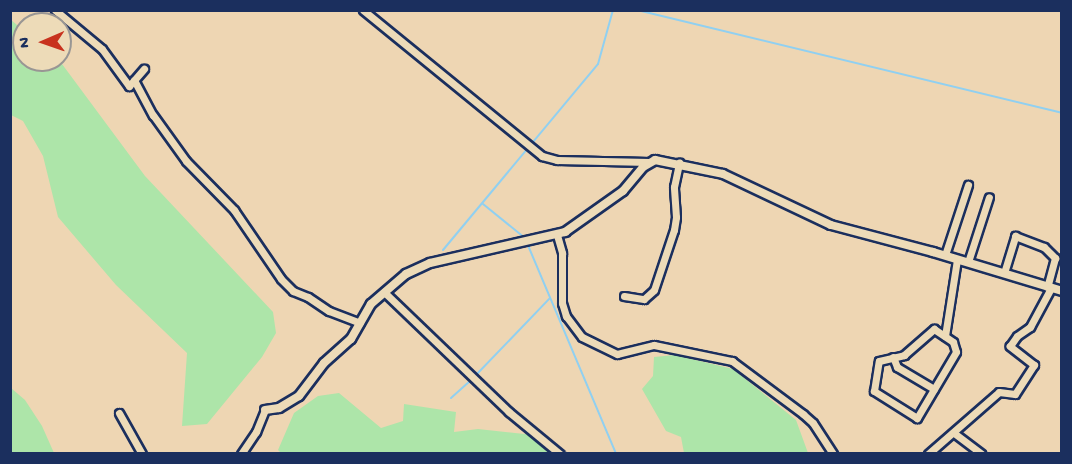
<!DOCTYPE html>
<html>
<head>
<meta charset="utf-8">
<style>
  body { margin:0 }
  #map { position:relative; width:1072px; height:464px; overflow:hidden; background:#eed6b3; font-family:"Gochi Hand",sans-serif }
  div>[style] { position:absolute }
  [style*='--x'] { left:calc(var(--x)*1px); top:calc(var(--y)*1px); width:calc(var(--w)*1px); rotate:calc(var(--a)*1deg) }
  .green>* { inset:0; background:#ade5a9 }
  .stream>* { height:2px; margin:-1px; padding:0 1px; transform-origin:1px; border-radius:1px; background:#90d0f1 }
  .roads { filter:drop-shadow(2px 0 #1b2f5e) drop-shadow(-2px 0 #1b2f5e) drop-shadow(0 2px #1b2f5e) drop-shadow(0 -2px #1b2f5e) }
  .minor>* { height:7px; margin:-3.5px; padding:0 3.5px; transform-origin:3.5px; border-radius:3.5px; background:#eddbb8 }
  .tertiary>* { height:8px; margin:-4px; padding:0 4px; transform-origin:4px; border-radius:4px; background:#eddbb8 }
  span { translate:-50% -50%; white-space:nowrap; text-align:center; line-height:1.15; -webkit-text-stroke:4.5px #eddbb8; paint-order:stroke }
  .frame { position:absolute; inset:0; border:12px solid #1b2f5e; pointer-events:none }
  .north { position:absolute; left:12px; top:12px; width:60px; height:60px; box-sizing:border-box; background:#eddbb8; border:2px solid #999694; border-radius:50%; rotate:268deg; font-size:16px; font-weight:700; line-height:24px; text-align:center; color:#1b2f5e }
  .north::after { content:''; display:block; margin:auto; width:21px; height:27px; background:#c8321e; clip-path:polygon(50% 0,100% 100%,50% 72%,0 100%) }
</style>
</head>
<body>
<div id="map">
  <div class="green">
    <i style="clip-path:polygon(10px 19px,24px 31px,24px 60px,57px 60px,62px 64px,145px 176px,273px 312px,276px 333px,262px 357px,207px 424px,182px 426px,187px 353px,116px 285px,58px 217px,43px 156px,23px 121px,11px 115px)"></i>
    <i style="clip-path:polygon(675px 355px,733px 369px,796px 420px,808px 453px,684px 453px,681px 437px,666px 431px,642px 389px,653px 376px,654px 357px)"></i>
    <i style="clip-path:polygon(11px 388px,25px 400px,42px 426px,54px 453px,11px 453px)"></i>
    <i style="clip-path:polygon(339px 393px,381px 428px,403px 421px,404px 404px,456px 412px,454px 432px,478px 429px,534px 435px,551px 453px,282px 454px,278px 450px,294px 413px,318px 396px)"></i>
  </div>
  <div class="stream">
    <i style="--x:637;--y:10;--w:437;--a:13.6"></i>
    <i style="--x:483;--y:204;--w:54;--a:39"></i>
    <i style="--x:527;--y:243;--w:229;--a:67.1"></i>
    <i style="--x:443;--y:250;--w:242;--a:-50.2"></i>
    <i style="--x:598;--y:64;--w:56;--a:-74.5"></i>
    <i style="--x:475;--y:376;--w:108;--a:-46.1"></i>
    <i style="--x:451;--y:398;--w:27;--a:-42"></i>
  </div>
  <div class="roads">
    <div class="minor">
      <i style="--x:55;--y:10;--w:61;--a:39.7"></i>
      <i style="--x:102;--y:49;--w:46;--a:53.9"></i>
      <i style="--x:129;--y:86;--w:23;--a:-49"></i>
      <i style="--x:363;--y:10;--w:231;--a:39.2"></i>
      <i style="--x:542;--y:156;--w:16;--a:15"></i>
      <i style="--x:557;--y:160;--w:92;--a:1.2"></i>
      <i style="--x:134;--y:80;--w:40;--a:62"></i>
      <i style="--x:153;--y:115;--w:57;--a:54.3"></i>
      <i style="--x:186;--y:161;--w:69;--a:45.6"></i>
      <i style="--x:234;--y:210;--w:83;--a:55.7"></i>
      <i style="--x:281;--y:279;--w:17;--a:45"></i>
      <i style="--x:293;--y:291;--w:16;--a:22"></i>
      <i style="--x:308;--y:297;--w:25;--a:34"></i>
      <i style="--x:329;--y:311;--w:33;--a:21"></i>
      <i style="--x:557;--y:235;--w:19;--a:74"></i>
      <i style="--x:562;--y:253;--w:50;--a:90"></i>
      <i style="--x:562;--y:303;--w:14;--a:73"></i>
      <i style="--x:566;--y:316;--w:26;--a:53"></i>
      <i style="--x:582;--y:337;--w:39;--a:26"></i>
      <i style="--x:617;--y:354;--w:38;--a:-14"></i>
      <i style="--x:654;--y:345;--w:80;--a:11.6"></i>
      <i style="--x:732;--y:361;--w:89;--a:36.7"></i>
      <i style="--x:803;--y:414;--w:13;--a:42"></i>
      <i style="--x:813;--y:423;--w:37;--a:57"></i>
      <i style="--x:945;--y:255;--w:74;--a:-71.8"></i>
      <i style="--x:968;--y:262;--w:68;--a:-72.1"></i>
      <i style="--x:1004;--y:273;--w:39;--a:-73"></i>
      <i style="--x:1015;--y:236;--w:31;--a:21"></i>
      <i style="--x:1044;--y:247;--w:16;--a:45"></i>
      <i style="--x:1055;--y:258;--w:30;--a:105"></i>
      <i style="--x:384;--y:292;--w:173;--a:43.8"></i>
      <i style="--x:509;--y:412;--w:66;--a:39.5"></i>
      <i style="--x:624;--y:296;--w:20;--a:9"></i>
      <i style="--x:644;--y:299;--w:13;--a:-42"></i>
      <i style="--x:654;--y:290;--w:63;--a:-71.6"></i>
      <i style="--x:674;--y:230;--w:13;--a:-81"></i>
      <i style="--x:676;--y:217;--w:30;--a:-94"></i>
      <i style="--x:674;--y:187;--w:25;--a:-78"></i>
      <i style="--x:934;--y:329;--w:23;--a:34"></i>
      <i style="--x:953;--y:342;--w:10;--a:73"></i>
      <i style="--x:956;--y:352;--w:77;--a:120.6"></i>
      <i style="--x:917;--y:418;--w:51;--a:-147.9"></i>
      <i style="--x:874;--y:391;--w:30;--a:-81"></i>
      <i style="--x:879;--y:361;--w:26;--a:-13"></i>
      <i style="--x:904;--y:355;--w:40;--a:-41"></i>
      <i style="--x:945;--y:336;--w:78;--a:-81.1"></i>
      <i style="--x:893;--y:357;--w:11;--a:68"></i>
      <i style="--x:897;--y:367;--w:43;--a:30.7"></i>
      <i style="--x:119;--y:413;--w:47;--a:60.7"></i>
      <i style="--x:954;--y:433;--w:34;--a:37"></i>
      <i style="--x:241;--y:454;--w:27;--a:-56"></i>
      <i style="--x:256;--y:432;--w:24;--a:-68"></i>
      <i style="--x:928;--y:454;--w:94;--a:-41.1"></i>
      <i style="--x:999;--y:392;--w:16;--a:7"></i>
      <i style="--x:1015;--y:394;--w:35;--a:-57"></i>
      <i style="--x:1034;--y:365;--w:31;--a:-142"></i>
      <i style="--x:1010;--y:346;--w:12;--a:-55"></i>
      <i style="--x:1017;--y:336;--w:16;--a:-35"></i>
      <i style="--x:1030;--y:327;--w:44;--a:-61.7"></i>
    </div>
    <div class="tertiary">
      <i style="--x:265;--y:410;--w:14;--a:-8"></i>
      <i style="--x:279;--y:408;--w:23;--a:-31"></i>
      <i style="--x:299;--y:396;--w:41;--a:-52.9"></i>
      <i style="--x:324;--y:363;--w:36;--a:-42"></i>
      <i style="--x:351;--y:339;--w:40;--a:-60.3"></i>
      <i style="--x:371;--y:304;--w:46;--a:-40.6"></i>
      <i style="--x:406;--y:274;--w:26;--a:-25"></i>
      <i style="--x:430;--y:263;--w:139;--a:-12.9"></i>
      <i style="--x:565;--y:232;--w:71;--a:-35.3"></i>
      <i style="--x:623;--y:191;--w:31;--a:-50"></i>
      <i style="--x:643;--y:167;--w:14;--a:-30"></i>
      <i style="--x:655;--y:160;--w:69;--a:11.6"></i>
      <i style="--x:723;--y:174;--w:119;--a:25.3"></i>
      <i style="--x:831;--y:225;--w:106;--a:14.8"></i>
      <i style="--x:933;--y:252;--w:135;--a:16.8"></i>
    </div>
  </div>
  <div class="frame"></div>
  <div class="north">N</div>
</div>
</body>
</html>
